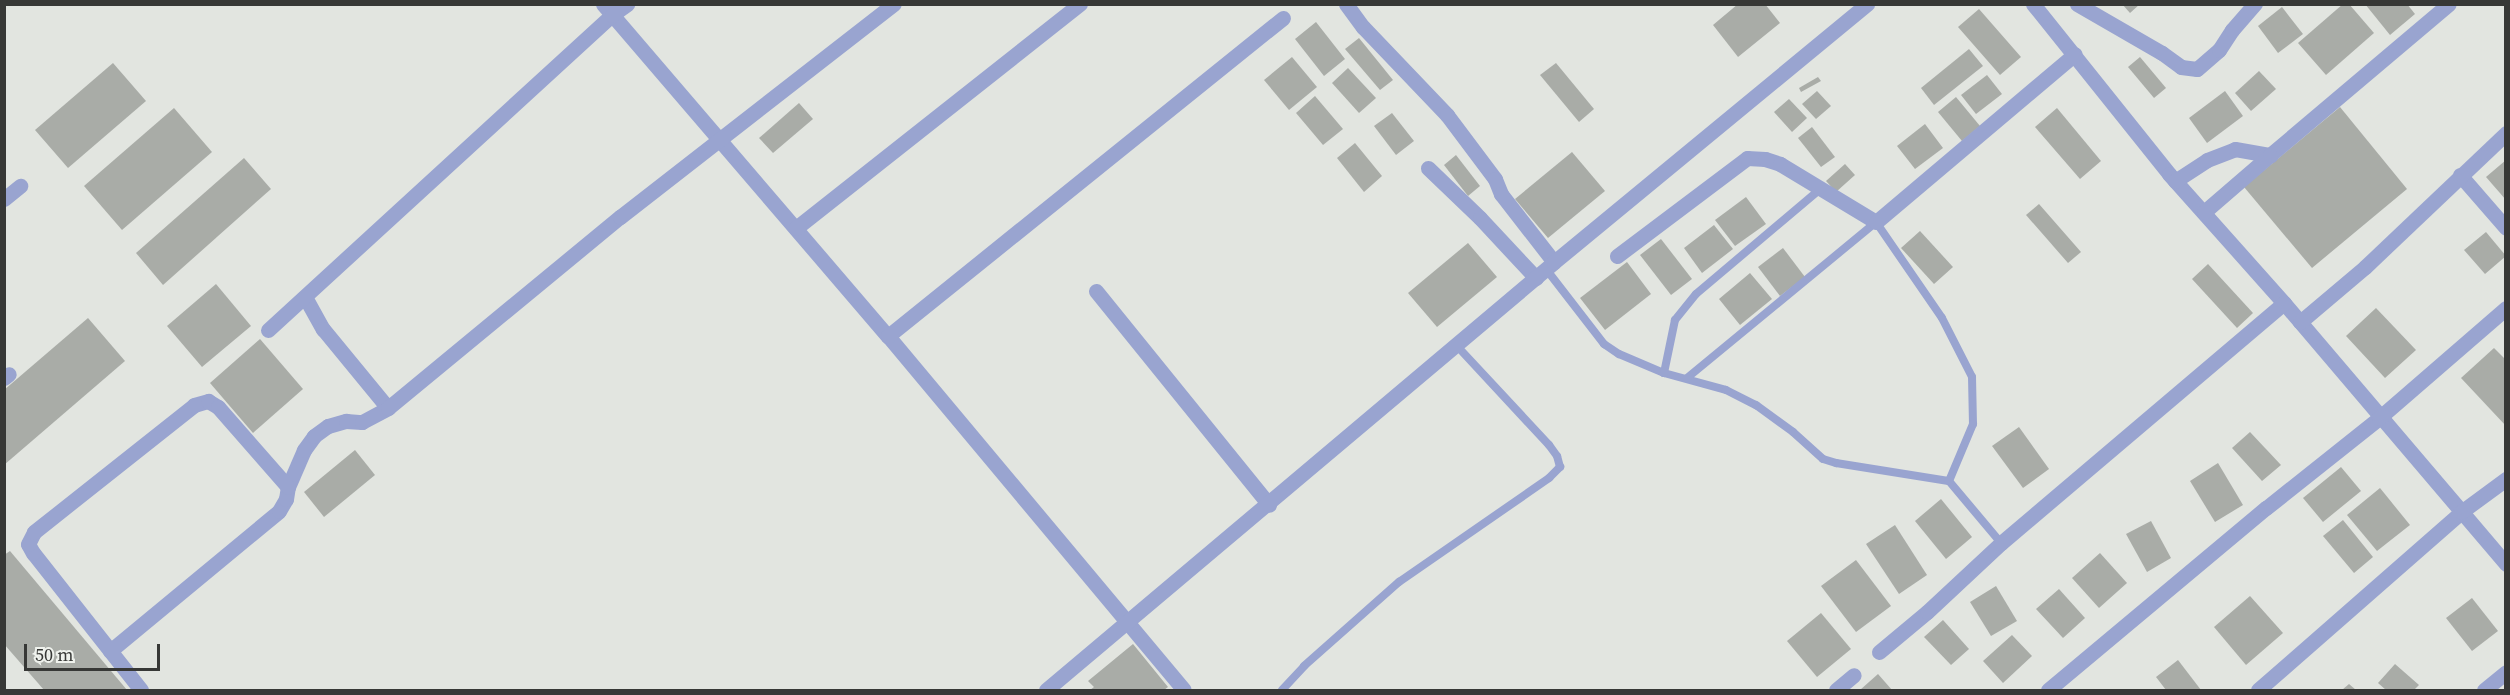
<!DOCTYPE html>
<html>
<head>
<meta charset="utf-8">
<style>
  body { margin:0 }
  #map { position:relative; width:2510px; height:695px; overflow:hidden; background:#e2e5e0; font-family:"Source Serif 4",serif }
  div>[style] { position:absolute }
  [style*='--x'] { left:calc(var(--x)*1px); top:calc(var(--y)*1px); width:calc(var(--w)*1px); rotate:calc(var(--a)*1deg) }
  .building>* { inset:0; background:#a9aca7 }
  .lane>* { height:8px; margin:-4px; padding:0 4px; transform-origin:4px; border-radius:4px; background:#99a4d0 }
  .street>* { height:15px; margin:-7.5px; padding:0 7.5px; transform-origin:7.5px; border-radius:7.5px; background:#99a4d0 }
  span { translate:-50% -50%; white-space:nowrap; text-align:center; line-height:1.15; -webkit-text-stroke:4.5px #eff2ed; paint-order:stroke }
  .frame { position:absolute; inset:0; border:6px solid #373836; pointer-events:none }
  .scale { position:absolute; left:24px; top:644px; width:136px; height:27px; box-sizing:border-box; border:3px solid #373836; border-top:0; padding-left:8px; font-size:18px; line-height:21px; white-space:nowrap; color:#373836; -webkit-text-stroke:4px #eff2ed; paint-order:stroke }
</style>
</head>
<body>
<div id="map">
  <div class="building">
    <i style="clip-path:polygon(1738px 4px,1765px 4px,1780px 23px,1738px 57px,1713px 25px)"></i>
    <i style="clip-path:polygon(2122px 4px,2140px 4px,2130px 13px)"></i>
    <i style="clip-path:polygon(2343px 4px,2349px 4px,2374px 33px,2326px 75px,2298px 43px)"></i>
    <i style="clip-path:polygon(2365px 4px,2407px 4px,2415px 14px,2390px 35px)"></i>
    <i style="clip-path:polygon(2282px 7px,2303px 34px,2278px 53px,2258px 26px)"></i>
    <i style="clip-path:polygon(1979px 9px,2021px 57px,2000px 75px,1958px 27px)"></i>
    <i style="clip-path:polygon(1316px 22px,1345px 59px,1324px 76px,1295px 39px)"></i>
    <i style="clip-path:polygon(1359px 38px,1393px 80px,1380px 90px,1345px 49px)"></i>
    <i style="clip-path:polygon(1969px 49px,1983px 66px,1934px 105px,1921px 88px)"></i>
    <i style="clip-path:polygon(1292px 57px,1317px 87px,1289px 110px,1264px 80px)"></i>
    <i style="clip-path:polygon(2140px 57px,2166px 88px,2154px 98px,2128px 67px)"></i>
    <i style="clip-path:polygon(113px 63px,146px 101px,68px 168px,35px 130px)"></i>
    <i style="clip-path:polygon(1556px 63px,1594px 109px,1579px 122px,1540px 75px)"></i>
    <i style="clip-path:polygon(1348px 68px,1376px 98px,1359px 113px,1332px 83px)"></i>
    <i style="clip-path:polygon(2259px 71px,2276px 89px,2251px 111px,2235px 93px)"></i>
    <i style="clip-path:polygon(1987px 75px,2002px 94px,1976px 114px,1961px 95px)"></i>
    <i style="clip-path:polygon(1818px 77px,1821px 81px,1801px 92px,1799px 88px)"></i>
    <i style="clip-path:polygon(1817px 91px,1831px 106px,1816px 119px,1802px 104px)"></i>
    <i style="clip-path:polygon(2225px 91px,2243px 116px,2207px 143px,2189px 118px)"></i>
    <i style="clip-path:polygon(1315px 96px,1343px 129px,1323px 145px,1296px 113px)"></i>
    <i style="clip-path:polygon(1956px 97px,1980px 126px,1962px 141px,1938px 112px)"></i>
    <i style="clip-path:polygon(1789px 99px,1807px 118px,1792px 132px,1774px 112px)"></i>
    <i style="clip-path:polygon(799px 103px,813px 119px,773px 153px,759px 138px)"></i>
    <i style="clip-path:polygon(2340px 107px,2407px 189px,2312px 268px,2244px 187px)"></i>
    <i style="clip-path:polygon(174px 108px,212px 152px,122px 230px,84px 186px)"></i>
    <i style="clip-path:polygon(2057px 108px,2101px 161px,2080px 179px,2035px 127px)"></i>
    <i style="clip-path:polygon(1392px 113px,1414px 141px,1396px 155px,1374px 126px)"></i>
    <i style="clip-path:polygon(1925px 124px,1943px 148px,1915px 169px,1897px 146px)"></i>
    <i style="clip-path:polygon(1812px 127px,1835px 157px,1821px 167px,1798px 138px)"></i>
    <i style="clip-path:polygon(1355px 143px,1382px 176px,1364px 192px,1337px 158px)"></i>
    <i style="clip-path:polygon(1572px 152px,1605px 191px,1548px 238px,1515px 199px)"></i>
    <i style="clip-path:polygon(1456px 155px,1480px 186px,1468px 196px,1444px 165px)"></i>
    <i style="clip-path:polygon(244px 158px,271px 189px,163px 285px,136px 253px)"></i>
    <i style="clip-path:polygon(2506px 160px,2506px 200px,2486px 177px)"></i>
    <i style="clip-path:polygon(1845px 164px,1855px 175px,1836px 192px,1826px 181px)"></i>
    <i style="clip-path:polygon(1746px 197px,1766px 224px,1735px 246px,1715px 220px)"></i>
    <i style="clip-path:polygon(2039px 204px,2081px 252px,2068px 263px,2026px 215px)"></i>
    <i style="clip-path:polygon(1714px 225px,1733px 249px,1702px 273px,1684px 248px)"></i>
    <i style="clip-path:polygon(1920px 231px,1953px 267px,1934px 284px,1901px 248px)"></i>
    <i style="clip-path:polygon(2486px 232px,2506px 256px,2485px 274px,2464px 250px)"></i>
    <i style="clip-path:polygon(1661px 239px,1692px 279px,1671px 295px,1640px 255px)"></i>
    <i style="clip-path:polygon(1468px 243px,1497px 277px,1437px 327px,1408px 293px)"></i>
    <i style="clip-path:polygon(1783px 248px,1805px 277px,1780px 296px,1758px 267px)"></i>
    <i style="clip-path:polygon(1627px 262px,1651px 294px,1605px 330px,1580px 298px)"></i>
    <i style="clip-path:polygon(2208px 264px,2253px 313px,2237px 328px,2192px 279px)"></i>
    <i style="clip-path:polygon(1750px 273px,1772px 299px,1740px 325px,1719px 299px)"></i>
    <i style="clip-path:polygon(216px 284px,251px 326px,202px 367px,167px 326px)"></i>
    <i style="clip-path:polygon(2376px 308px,2416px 350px,2385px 378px,2346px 336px)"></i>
    <i style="clip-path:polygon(88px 318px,125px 361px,4px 465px,4px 390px)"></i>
    <i style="clip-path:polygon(260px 339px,303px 389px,253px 433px,210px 383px)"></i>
    <i style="clip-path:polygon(2494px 348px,2506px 360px,2506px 426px,2461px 378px)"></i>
    <i style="clip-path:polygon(2019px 427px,2049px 469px,2023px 488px,1992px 446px)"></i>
    <i style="clip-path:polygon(2250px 432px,2281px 465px,2262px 481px,2232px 448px)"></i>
    <i style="clip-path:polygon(355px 450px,375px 475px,324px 517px,304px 492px)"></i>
    <i style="clip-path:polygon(2218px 463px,2243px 505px,2215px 522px,2190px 481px)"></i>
    <i style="clip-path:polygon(2341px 467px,2361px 491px,2323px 522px,2303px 498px)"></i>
    <i style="clip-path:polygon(2380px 488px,2410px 525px,2377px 551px,2347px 515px)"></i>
    <i style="clip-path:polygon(1941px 499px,1972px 537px,1946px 559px,1915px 521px)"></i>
    <i style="clip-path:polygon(2343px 520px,2373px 557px,2354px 573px,2323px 536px)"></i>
    <i style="clip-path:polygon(2151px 521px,2171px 558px,2147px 572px,2126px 534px)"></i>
    <i style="clip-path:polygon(1895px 525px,1927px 575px,1899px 594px,1866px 544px)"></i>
    <i style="clip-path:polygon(10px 551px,127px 690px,44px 690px,4px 644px,4px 555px)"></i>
    <i style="clip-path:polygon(2100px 553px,2127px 583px,2099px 608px,2072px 578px)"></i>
    <i style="clip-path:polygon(1856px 560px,1891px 606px,1856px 632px,1821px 586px)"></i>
    <i style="clip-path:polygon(1996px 586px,2017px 621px,1991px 636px,1970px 602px)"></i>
    <i style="clip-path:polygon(2059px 589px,2085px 618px,2063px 638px,2036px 609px)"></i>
    <i style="clip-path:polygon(2250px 596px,2283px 633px,2246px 665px,2214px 627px)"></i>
    <i style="clip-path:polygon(2472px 598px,2498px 631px,2472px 651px,2446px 618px)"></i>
    <i style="clip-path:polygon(1821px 613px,1851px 649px,1817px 677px,1787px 641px)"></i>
    <i style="clip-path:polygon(1943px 620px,1969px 649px,1951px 665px,1924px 637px)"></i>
    <i style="clip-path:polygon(2012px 635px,2032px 656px,2003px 683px,1983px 661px)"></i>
    <i style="clip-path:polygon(1133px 644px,1168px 687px,1164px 690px,1090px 690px,1094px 687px,1088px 681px)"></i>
    <i style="clip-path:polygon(2178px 660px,2201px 690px,2166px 690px,2156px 677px)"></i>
    <i style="clip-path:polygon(2395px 664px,2419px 685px,2414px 690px,2386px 690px,2378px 683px)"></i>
    <i style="clip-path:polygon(1878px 674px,1892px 690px,1860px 690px)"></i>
    <i style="clip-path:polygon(2349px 684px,2356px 690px,2342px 690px)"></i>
  </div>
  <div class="lane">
    <i style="--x:1546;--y:269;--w:95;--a:52.3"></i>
    <i style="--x:1604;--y:344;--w:18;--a:34"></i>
    <i style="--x:1619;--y:354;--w:49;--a:22.9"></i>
    <i style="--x:1664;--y:373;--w:64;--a:15.3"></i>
    <i style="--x:1726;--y:390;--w:34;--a:27"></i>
    <i style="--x:1756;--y:405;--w:46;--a:36.1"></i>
    <i style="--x:1793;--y:432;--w:40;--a:42"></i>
    <i style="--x:1823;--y:459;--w:14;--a:17"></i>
    <i style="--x:1836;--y:463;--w:114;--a:9.1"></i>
    <i style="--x:1949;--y:481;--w:81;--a:50"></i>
    <i style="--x:1664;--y:373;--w:54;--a:-78.3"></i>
    <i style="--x:1675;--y:320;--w:33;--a:-51"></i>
    <i style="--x:1696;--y:294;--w:161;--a:-40.2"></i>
    <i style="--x:1687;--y:378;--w:245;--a:-39.5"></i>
    <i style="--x:1876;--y:222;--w:116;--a:55.5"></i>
    <i style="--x:1942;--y:318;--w:66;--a:63"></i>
    <i style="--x:1972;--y:377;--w:47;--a:88.8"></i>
    <i style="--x:1973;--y:424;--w:62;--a:112.8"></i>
    <i style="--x:1282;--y:690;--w:33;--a:-47"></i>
    <i style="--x:1304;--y:666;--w:127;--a:-41.5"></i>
    <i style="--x:1399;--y:582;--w:183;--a:-34.7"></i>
    <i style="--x:1549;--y:478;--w:16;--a:-45"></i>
    <i style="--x:1560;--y:467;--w:11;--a:-105"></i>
    <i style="--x:1557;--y:456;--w:14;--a:-126"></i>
    <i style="--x:1549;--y:445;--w:135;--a:-132.9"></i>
  </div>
  <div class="street">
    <i style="--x:603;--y:4;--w:438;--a:49.4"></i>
    <i style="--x:888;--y:336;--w:461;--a:50.1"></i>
    <i style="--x:1346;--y:4;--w:29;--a:54"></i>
    <i style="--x:1363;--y:27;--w:122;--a:46.3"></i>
    <i style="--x:1447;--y:115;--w:80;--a:53.1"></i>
    <i style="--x:1495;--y:179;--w:16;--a:68"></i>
    <i style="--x:1501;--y:194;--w:86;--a:52.1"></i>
    <i style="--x:2033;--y:4;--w:218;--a:51.3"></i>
    <i style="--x:2169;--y:174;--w:173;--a:48.3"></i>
    <i style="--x:2284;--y:303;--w:343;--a:49.6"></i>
    <i style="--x:2077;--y:4;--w:98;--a:30"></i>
    <i style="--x:2162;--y:53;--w:24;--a:36"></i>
    <i style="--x:2181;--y:67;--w:16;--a:7"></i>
    <i style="--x:2197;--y:69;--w:29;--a:-41"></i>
    <i style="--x:2219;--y:50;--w:24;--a:-57"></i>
    <i style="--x:2232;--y:30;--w:35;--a:-49"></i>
    <i style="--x:1428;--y:168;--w:72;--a:43.9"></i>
    <i style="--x:1480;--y:218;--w:82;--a:47"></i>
    <i style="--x:2460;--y:175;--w:70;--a:49"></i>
    <i style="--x:2175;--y:181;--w:38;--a:-33"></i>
    <i style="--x:2207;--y:160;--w:30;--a:-21"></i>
    <i style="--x:2235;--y:149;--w:36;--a:10"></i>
    <i style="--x:2270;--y:155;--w:234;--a:-40.2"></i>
    <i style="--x:4;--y:199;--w:21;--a:-39"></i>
    <i style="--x:2204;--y:212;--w:87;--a:-40.8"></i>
    <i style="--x:796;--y:228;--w:362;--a:-38.3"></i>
    <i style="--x:1617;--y:256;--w:163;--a:-37"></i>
    <i style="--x:1747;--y:158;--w:18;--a:3"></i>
    <i style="--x:1765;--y:159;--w:16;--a:18"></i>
    <i style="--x:1780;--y:164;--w:112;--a:31.1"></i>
    <i style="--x:1876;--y:222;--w:260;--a:-40.2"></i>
    <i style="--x:1096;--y:291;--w:275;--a:51"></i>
    <i style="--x:305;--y:297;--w:37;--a:61"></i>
    <i style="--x:323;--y:329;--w:102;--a:50.6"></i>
    <i style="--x:2300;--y:322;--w:85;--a:-40.2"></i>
    <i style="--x:2365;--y:267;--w:195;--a:-43.5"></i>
    <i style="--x:268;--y:330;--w:466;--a:-42.5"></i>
    <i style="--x:612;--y:15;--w:19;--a:-36"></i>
    <i style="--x:888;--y:336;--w:507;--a:-38.84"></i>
    <i style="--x:4;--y:378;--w:6;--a:-39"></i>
    <i style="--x:110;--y:651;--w:219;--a:-39.6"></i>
    <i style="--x:279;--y:511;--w:14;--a:-60"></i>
    <i style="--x:286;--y:499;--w:12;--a:-81"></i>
    <i style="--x:288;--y:487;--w:40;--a:-66.6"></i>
    <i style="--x:304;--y:450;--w:17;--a:-54"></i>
    <i style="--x:314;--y:436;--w:17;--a:-36"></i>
    <i style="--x:328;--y:426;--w:19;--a:-16"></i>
    <i style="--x:346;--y:421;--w:16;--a:4"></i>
    <i style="--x:362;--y:422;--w:30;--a:-28"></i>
    <i style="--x:388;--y:408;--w:301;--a:-39.5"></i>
    <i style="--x:620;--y:217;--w:347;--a:-37.9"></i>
    <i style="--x:1879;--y:652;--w:62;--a:-39.8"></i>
    <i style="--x:1927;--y:612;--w:101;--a:-43"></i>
    <i style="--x:2001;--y:543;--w:371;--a:-40.3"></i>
    <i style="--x:141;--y:690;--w:174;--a:-128.2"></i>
    <i style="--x:33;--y:553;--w:10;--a:-119"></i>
    <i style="--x:28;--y:544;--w:13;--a:-63"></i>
    <i style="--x:34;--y:532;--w:204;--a:-38.4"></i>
    <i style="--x:194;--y:405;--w:15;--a:-16"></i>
    <i style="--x:208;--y:401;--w:12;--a:31"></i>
    <i style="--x:218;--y:407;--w:106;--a:48.8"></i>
    <i style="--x:1046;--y:690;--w:664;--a:-40.11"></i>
    <i style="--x:1554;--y:262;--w:406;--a:-39.5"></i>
    <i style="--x:1836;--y:690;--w:23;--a:-40"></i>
    <i style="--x:2048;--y:690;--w:284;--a:-39.9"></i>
    <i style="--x:2266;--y:508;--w:144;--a:-38.5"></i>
    <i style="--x:2379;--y:418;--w:168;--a:-40.9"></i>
    <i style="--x:2258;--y:690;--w:270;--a:-41.2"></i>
    <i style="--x:2461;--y:512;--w:56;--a:-36.3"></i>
    <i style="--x:2484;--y:690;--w:28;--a:-39"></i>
  </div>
  <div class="frame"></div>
  <div class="scale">50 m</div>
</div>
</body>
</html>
